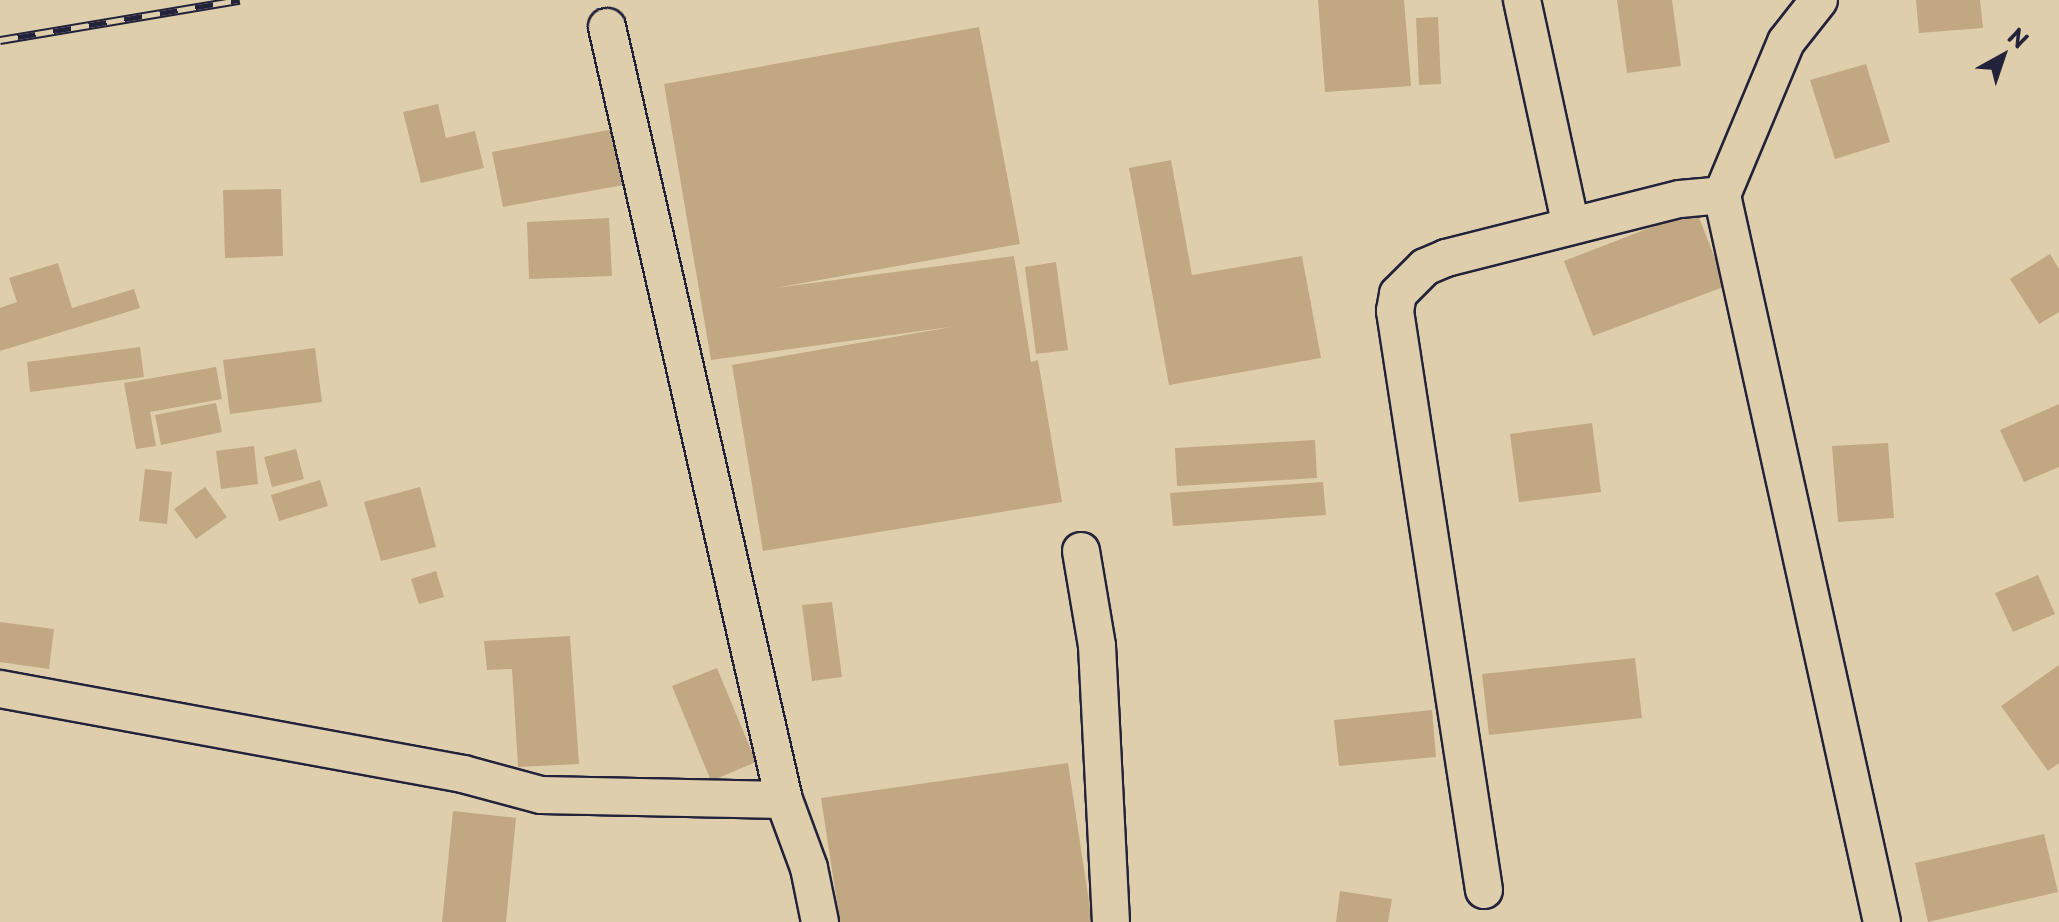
<!DOCTYPE html>
<html>
<head>
<meta charset="utf-8">
<style>
  body { margin:0 }
  #map { position:relative; width:2059px; height:922px; overflow:hidden; background:#dfceab; font-family:"Playpen Sans",sans-serif }
  div>[style] { position:absolute }
  [style*='--x'] { left:calc(var(--x)*1px); top:calc(var(--y)*1px); width:calc(var(--w)*1px); rotate:calc(var(--a)*1deg) }
  .building>* { inset:0; background:#c2a783 }
  .roads { filter:drop-shadow(2px 0 #22223b) drop-shadow(-2px 0 #22223b) drop-shadow(0 2px #22223b) drop-shadow(0 -2px #22223b) }
  .street>* { height:36px; margin:-18px; padding:0 18px; transform-origin:18px; border-radius:18px; background:#dfceab }
  .rail>* { height:9px; margin-top:-4.5px; transform-origin:0; background:repeating-linear-gradient(90deg,#dfceab 0 18px,#22223b 0 36px); box-sizing:border-box; border-block:2px solid #22223b }
  span { translate:-50% -50%; white-space:nowrap; text-align:center; line-height:1.15; -webkit-text-stroke:6px #dfceab; paint-order:stroke }
  .north { position:absolute; left:1963px; top:16px; width:80px; height:80px; -webkit-text-stroke:6px #dfceab; paint-order:stroke; rotate:40deg; font-size:22px; font-weight:700; line-height:32px; text-align:center; color:#22223b }
  .north::after { content:''; display:block; margin:auto; width:28px; height:36px; background:#22223b; clip-path:polygon(50% 0,100% 100%,50% 72%,0 100%) }
</style>
</head>
<body>
<div id="map">
  <div class="building">
    <i style="clip-path:polygon(1318px 0,1404px 0,1411px 86px,1325px 92px)"></i>
    <i style="clip-path:polygon(1617px 0,1672px 0,1681px 66px,1627px 73px)"></i>
    <i style="clip-path:polygon(1916px 0,1980px 0,1983px 28px,1919px 33px)"></i>
    <i style="clip-path:polygon(1438px 17px,1441px 84px,1419px 85px,1416px 18px)"></i>
    <i style="clip-path:polygon(979px 27px,1020px 244px,775px 288px,1014px 256px,1031px 362px,1038px 360px,1062px 502px,763px 551px,732px 365px,957px 326px,711px 360px,664px 84px)"></i>
    <i style="clip-path:polygon(1866px 64px,1890px 142px,1835px 159px,1810px 80px)"></i>
    <i style="clip-path:polygon(438px 104px,446px 138px,475px 131px,484px 168px,421px 183px,403px 112px)"></i>
    <i style="clip-path:polygon(619px 128px,629px 184px,503px 207px,492px 152px)"></i>
    <i style="clip-path:polygon(1171px 160px,1192px 275px,1302px 256px,1321px 358px,1169px 385px,1129px 168px)"></i>
    <i style="clip-path:polygon(281px 189px,283px 256px,225px 258px,223px 190px)"></i>
    <i style="clip-path:polygon(1696px 210px,1726px 286px,1593px 336px,1564px 261px)"></i>
    <i style="clip-path:polygon(609px 218px,612px 276px,529px 279px,527px 222px)"></i>
    <i style="clip-path:polygon(2050px 254px,2059px 269px,2059px 312px,2039px 324px,2010px 279px)"></i>
    <i style="clip-path:polygon(1056px 262px,1068px 350px,1036px 354px,1025px 267px)"></i>
    <i style="clip-path:polygon(58px 263px,72px 308px,134px 289px,140px 308px,0 351px,0 308px,17px 302px,9px 278px)"></i>
    <i style="clip-path:polygon(140px 347px,144px 377px,30px 392px,27px 362px)"></i>
    <i style="clip-path:polygon(315px 348px,322px 402px,230px 414px,223px 360px)"></i>
    <i style="clip-path:polygon(216px 367px,222px 399px,150px 412px,156px 446px,136px 449px,124px 383px)"></i>
    <i style="clip-path:polygon(216px 403px,222px 432px,161px 445px,155px 415px)"></i>
    <i style="clip-path:polygon(2059px 404px,2059px 467px,2024px 482px,2000px 430px)"></i>
    <i style="clip-path:polygon(1592px 423px,1601px 492px,1519px 502px,1510px 434px)"></i>
    <i style="clip-path:polygon(1315px 440px,1317px 478px,1177px 486px,1175px 448px)"></i>
    <i style="clip-path:polygon(1888px 443px,1894px 518px,1838px 522px,1832px 446px)"></i>
    <i style="clip-path:polygon(254px 446px,258px 484px,221px 489px,216px 451px)"></i>
    <i style="clip-path:polygon(296px 449px,304px 479px,272px 487px,264px 457px)"></i>
    <i style="clip-path:polygon(145px 469px,172px 472px,167px 524px,139px 521px)"></i>
    <i style="clip-path:polygon(320px 480px,328px 506px,279px 521px,271px 495px)"></i>
    <i style="clip-path:polygon(1323px 482px,1326px 515px,1173px 526px,1170px 493px)"></i>
    <i style="clip-path:polygon(205px 487px,227px 517px,196px 539px,174px 509px)"></i>
    <i style="clip-path:polygon(420px 487px,436px 547px,381px 561px,364px 502px)"></i>
    <i style="clip-path:polygon(436px 571px,444px 597px,419px 604px,411px 579px)"></i>
    <i style="clip-path:polygon(2038px 575px,2055px 614px,2013px 632px,1995px 593px)"></i>
    <i style="clip-path:polygon(832px 602px,842px 677px,812px 681px,802px 605px)"></i>
    <i style="clip-path:polygon(0 622px,54px 629px,49px 669px,0 662px)"></i>
    <i style="clip-path:polygon(570px 636px,579px 764px,518px 767px,512px 669px,487px 670px,484px 641px)"></i>
    <i style="clip-path:polygon(1635px 658px,1642px 718px,1489px 735px,1482px 674px)"></i>
    <i style="clip-path:polygon(2059px 665px,2059px 763px,2048px 771px,2001px 706px)"></i>
    <i style="clip-path:polygon(717px 668px,756px 762px,711px 781px,672px 686px)"></i>
    <i style="clip-path:polygon(1432px 710px,1436px 757px,1339px 766px,1334px 720px)"></i>
    <i style="clip-path:polygon(1068px 763px,1092px 922px,840px 922px,821px 798px)"></i>
    <i style="clip-path:polygon(453px 811px,516px 818px,506px 922px,442px 922px)"></i>
    <i style="clip-path:polygon(2044px 834px,2058px 892px,1928px 922px,1915px 863px)"></i>
    <i style="clip-path:polygon(1340px 891px,1392px 899px,1388px 922px,1336px 922px)"></i>
  </div>
  <div class="roads">
    <div class="street">
      <i style="--x:1522;--y:0;--w:231;--a:77.8"></i>
      <i style="--x:1819;--y:0;--w:53;--a:128.2"></i>
      <i style="--x:1786;--y:42;--w:166;--a:112.7"></i>
      <i style="--x:1722;--y:195;--w:744;--a:77.59"></i>
      <i style="--x:607;--y:27;--w:793;--a:77.1"></i>
      <i style="--x:784;--y:800;--w:72;--a:69.8"></i>
      <i style="--x:809;--y:868;--w:55;--a:78.5"></i>
      <i style="--x:1081;--y:551;--w:96;--a:80.4"></i>
      <i style="--x:1097;--y:646;--w:276;--a:87.1"></i>
      <i style="--x:0;--y:689;--w:471;--a:10.4"></i>
      <i style="--x:463;--y:774;--w:81;--a:15.1"></i>
      <i style="--x:541;--y:795;--w:243;--a:1.2"></i>
      <i style="--x:1484;--y:890;--w:586;--a:-98.74"></i>
      <i style="--x:1395;--y:311;--w:17;--a:-80"></i>
      <i style="--x:1398;--y:294;--w:38;--a:-45"></i>
      <i style="--x:1425;--y:267;--w:23;--a:-23"></i>
      <i style="--x:1446;--y:258;--w:241;--a:-14.2"></i>
      <i style="--x:1680;--y:199;--w:42;--a:-5.4"></i>
    </div>
  </div>
  <div class="rail">
    <i style="--x:0;--y:40;--w:243;--a:-9.5"></i>
  </div>
  <div class="north">N</div>
</div>
</body>
</html>
